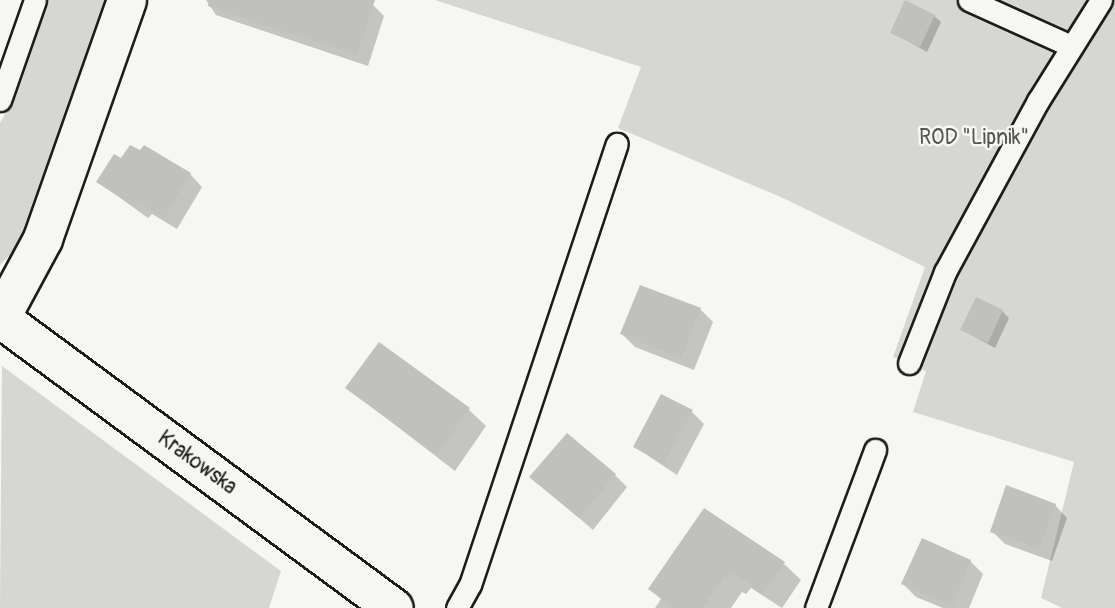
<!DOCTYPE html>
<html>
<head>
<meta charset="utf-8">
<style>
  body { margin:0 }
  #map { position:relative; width:1115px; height:608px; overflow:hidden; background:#f6f6f2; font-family:Pangolin,sans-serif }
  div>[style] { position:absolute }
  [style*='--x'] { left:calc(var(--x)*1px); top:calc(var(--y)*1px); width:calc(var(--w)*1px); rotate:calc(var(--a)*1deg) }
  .green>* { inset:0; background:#d6d6d2 }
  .shadow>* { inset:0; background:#0003 }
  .building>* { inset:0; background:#c0c0bd }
  .roads { filter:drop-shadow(2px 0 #1c1c1c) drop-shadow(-2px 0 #1c1c1c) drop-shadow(0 2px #1c1c1c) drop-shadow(0 -2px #1c1c1c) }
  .lane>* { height:21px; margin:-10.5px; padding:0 10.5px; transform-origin:10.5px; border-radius:10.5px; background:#f6f6f2 }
  .street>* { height:38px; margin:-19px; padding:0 19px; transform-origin:19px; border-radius:19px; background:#f6f6f2 }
  .primary>* { height:38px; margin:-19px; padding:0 19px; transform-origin:19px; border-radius:19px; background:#f6f6f2 }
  span { translate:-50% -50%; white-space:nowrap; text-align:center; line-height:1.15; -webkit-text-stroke:5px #f6f6f2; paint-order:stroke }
  .park-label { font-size:21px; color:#545453 }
  .street-label { font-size:21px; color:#1c1c1c }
</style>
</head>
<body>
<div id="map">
  <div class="green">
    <i style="clip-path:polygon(46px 0,115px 0,21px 244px,0 265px,0 123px,15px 96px)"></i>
    <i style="clip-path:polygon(435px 0,1115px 0,1115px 608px,1062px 608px,1041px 598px,1074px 462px,913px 412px,926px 371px,893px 357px,925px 267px,783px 198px,618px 128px,641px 67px)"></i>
    <i style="clip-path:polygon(2px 366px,281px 571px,269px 608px,0 608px)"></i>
  </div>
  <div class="shadow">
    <i style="clip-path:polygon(206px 0,358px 0,373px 5px,384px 16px,368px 66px,216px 15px)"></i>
    <i style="clip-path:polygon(934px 16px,941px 22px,927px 52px,892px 32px)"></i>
    <i style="clip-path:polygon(140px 153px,190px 174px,202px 187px,177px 229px,152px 214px,148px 218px,98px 182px,121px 160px)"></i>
    <i style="clip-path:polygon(700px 309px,713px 322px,694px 370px,635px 347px,622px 334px)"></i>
    <i style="clip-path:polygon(1002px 311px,1009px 318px,995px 348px,962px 330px)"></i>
    <i style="clip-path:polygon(347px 388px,468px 409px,486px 426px,455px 471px)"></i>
    <i style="clip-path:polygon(692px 412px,704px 424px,677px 475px,635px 447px)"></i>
    <i style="clip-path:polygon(615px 475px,627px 487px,593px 530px,532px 477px)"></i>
    <i style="clip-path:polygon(1055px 505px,1067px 518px,1052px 561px,1005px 544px,992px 531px)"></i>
    <i style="clip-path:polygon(704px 511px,783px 563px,801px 580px,782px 608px,751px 588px,746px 594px,742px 592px,731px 608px,655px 608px,661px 599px,650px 588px)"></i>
    <i style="clip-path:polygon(970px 561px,983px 574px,969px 608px,943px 608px,916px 597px,903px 584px)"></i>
  </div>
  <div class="building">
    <i style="clip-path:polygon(209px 0,375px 0,357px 55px,208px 6px)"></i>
    <i style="clip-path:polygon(905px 0,935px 15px,920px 47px,890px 33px)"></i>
    <i style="clip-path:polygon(130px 145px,140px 150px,144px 145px,191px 173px,164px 218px,138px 202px,135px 207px,96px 182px,114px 154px,121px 158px)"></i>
    <i style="clip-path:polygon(640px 285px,701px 308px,681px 358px,620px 334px)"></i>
    <i style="clip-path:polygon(976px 297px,1003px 310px,988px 343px,960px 330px)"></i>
    <i style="clip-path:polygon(379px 342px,470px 408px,437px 455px,345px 388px)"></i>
    <i style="clip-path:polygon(661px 394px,693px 410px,664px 464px,633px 447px)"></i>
    <i style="clip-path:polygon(567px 433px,616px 474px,579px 518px,529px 477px)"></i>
    <i style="clip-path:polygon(1006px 485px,1056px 504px,1039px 549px,990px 532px)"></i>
    <i style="clip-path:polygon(704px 508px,785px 562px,763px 594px,733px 572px,728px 578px,724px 576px,703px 608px,674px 608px,648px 589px)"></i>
    <i style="clip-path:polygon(922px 538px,971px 560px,952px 606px,901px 584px)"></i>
  </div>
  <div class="roads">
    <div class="lane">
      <i style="--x:969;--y:0;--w:112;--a:24.3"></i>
      <i style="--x:0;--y:100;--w:106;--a:-70.7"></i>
      <i style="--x:909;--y:363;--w:98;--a:-68.4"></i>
      <i style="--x:945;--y:272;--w:195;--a:-61.5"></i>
      <i style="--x:1038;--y:101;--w:119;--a:-58"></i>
      <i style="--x:457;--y:608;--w:26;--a:-61"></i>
      <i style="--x:470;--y:585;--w:465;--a:-71.6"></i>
      <i style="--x:816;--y:608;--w:169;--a:-69.5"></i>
    </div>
    <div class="street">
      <i style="--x:0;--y:319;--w:91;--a:-61.7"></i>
      <i style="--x:43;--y:239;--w:253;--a:-70.6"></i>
    </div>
    <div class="primary">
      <i style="--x:0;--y:318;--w:489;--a:36.4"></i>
    </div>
  </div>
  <div class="park-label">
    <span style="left:974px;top:138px">ROD "Lipnik"</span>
  </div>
  <div class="street-label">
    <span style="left:197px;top:463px;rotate:36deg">Krakowska</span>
  </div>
</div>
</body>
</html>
